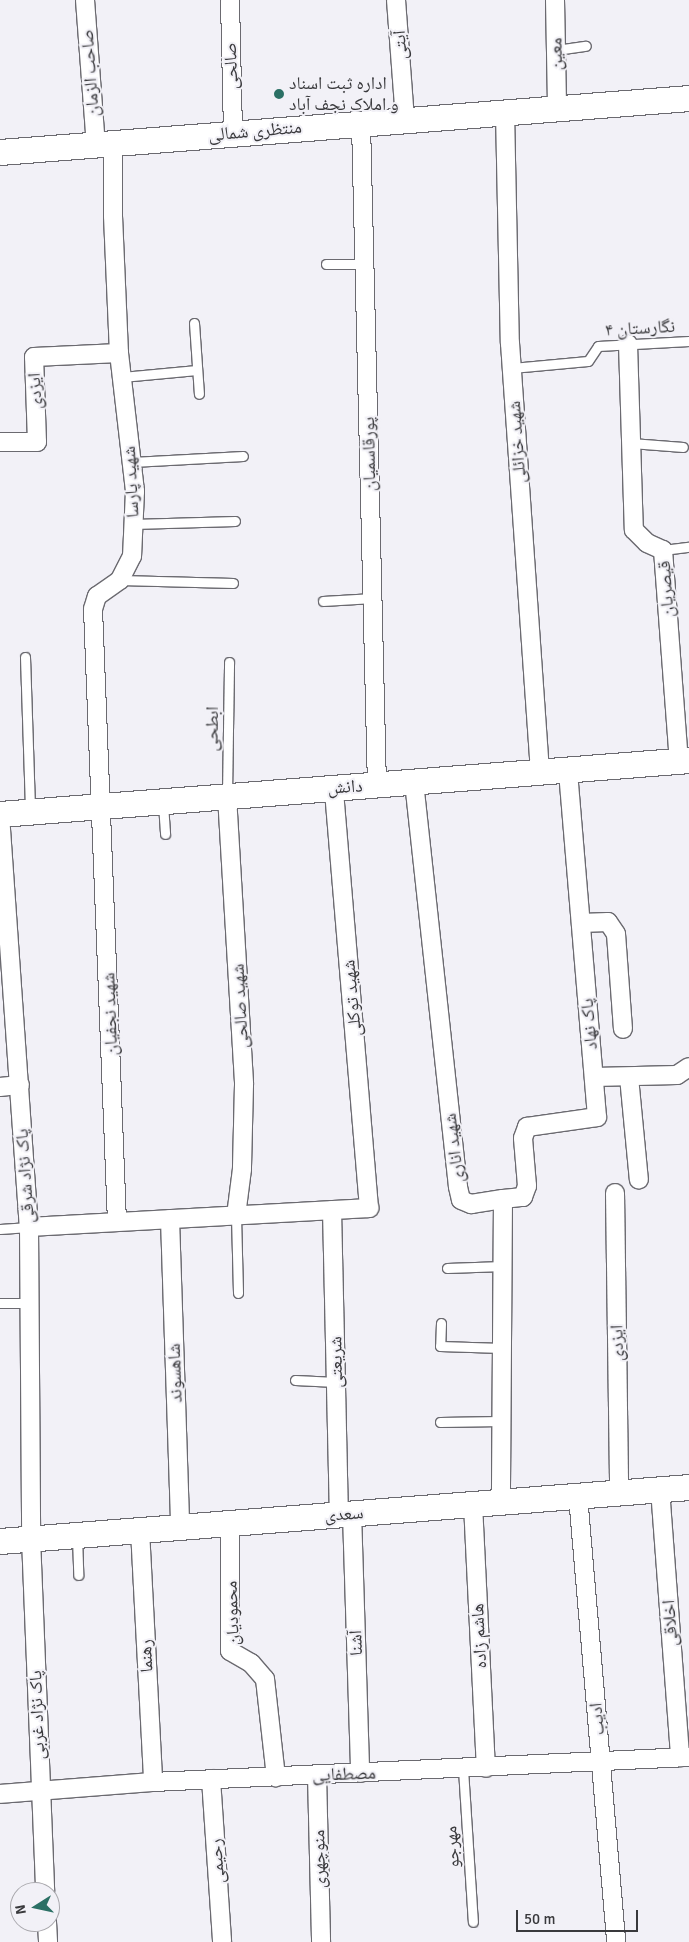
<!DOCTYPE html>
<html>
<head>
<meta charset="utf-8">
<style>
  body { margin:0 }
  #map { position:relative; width:689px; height:1942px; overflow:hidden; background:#f2f1f7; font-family:Signika,"Noto Naskh Arabic",sans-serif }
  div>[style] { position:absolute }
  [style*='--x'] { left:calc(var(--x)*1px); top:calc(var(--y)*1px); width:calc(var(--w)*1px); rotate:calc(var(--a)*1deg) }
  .roads { filter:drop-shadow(1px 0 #6b6a70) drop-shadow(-1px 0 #6b6a70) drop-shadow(0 1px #6b6a70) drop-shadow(0 -1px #6b6a70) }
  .lane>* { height:9px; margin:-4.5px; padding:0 4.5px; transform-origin:4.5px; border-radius:4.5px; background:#fff }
  .street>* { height:18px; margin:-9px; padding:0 9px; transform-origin:9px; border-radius:9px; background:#fff }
  .secondary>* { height:25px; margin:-12.5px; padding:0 12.5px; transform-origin:12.5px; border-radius:12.5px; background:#fff }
  .dots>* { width:14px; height:14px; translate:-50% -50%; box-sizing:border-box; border:2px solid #f2f1f7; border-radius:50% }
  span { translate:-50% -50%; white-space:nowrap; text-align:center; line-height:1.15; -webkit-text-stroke:4px #f2f1f7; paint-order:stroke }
  .street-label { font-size:18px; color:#39393c }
  .poi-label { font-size:18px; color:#39393c }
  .left { translate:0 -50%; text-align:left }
  .north { position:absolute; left:10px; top:1882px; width:50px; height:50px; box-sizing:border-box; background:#f2f1f7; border:1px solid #a8a7ac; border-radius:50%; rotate:260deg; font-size:14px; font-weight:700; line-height:20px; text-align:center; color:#39393c }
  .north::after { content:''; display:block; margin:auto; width:18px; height:22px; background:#2b7065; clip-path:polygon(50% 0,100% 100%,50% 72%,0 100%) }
  .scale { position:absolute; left:516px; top:1910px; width:122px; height:22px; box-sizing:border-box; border:2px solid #39393c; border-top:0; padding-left:6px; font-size:15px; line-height:18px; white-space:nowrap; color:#39393c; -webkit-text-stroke:4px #f2f1f7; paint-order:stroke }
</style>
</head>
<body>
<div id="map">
  <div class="roads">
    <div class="lane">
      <i style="--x:556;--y:50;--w:30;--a:-8"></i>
      <i style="--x:326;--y:264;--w:38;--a:0"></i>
      <i style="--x:194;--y:323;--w:71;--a:86"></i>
      <i style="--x:512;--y:368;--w:76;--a:-5.3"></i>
      <i style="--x:588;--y:361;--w:18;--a:-56"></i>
      <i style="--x:598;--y:346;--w:91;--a:-3.1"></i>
      <i style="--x:122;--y:377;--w:75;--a:-5.3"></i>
      <i style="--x:631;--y:443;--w:52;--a:4.4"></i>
      <i style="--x:132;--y:462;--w:111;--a:-3.1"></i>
      <i style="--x:133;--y:524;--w:102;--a:-1.7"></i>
      <i style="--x:663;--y:550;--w:26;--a:-7"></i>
      <i style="--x:120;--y:580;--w:113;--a:1.5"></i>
      <i style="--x:323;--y:601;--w:50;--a:-3.4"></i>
      <i style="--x:25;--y:657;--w:154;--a:88.1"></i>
      <i style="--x:227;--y:794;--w:132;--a:-89.1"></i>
      <i style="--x:163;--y:804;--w:30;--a:86"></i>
      <i style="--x:236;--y:1216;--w:77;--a:88.5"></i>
      <i style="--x:0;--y:1229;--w:29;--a:-4"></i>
      <i style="--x:447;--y:1268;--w:56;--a:-2"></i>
      <i style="--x:0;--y:1303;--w:29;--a:0"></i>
      <i style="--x:441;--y:1323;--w:23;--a:92"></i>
      <i style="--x:440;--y:1346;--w:62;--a:1.8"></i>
      <i style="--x:295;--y:1380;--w:41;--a:2.8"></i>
      <i style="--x:440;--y:1422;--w:61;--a:-0.9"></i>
      <i style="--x:77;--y:1537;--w:38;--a:88"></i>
      <i style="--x:463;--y:1769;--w:153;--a:86.3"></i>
    </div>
    <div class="street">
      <i style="--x:85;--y:0;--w:145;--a:85.7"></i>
      <i style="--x:230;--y:0;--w:133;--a:88.7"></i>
      <i style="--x:396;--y:0;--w:120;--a:85.7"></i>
      <i style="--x:555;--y:0;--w:108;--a:88.9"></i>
      <i style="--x:505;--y:112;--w:231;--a:88.8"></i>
      <i style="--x:510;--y:343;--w:430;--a:86"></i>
      <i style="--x:361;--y:123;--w:662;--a:88.62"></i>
      <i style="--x:113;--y:144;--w:72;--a:90"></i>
      <i style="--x:113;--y:216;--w:137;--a:87.5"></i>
      <i style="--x:119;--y:353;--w:139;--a:83.4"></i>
      <i style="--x:135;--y:491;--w:65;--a:92.6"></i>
      <i style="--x:132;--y:556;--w:27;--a:117"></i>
      <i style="--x:120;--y:580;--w:28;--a:145"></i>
      <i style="--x:97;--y:596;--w:14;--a:107"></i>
      <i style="--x:93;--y:609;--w:613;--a:87.76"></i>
      <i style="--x:628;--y:344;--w:186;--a:88.2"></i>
      <i style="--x:634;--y:530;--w:18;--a:45"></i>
      <i style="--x:647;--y:543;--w:17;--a:24"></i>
      <i style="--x:663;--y:550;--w:212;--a:85.7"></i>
      <i style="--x:0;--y:442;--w:37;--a:0"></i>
      <i style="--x:37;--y:442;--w:85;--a:-92"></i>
      <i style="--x:34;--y:357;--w:85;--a:-2.7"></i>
      <i style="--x:414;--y:782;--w:407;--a:83.8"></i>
      <i style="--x:458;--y:1187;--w:13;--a:77"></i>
      <i style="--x:461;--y:1200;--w:11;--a:22"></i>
      <i style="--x:471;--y:1204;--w:32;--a:-9"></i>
      <i style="--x:503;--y:1199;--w:302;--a:90.4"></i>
      <i style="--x:227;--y:796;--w:289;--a:86.6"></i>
      <i style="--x:244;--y:1085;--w:84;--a:91.4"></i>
      <i style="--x:242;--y:1169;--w:47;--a:97.3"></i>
      <i style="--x:0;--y:815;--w:413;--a:86"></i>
      <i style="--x:29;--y:1227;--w:311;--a:89.6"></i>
      <i style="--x:31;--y:1538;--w:354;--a:87.7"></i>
      <i style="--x:581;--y:923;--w:27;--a:-2"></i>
      <i style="--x:608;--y:922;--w:14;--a:56"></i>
      <i style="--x:616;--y:934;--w:95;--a:85.8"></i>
      <i style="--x:594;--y:1077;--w:83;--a:-1.4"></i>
      <i style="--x:677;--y:1075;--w:14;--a:-34"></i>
      <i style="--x:629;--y:1077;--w:103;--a:84.5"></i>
      <i style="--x:0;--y:1087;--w:20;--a:-6"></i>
      <i style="--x:615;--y:1193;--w:299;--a:89.2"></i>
      <i style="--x:503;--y:1199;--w:20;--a:-6"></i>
      <i style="--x:523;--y:1197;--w:12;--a:-70"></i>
      <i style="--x:527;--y:1186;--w:48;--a:-94.8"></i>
      <i style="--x:523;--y:1138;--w:12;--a:-70"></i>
      <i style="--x:527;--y:1127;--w:71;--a:-8.1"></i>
      <i style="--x:597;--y:1117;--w:348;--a:-94.8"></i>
      <i style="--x:332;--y:1210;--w:304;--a:88.7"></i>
      <i style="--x:170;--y:1219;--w:307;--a:88.1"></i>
      <i style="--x:29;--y:1227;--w:341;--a:-3.2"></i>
      <i style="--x:369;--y:1208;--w:421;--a:-94.8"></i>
      <i style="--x:660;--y:1489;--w:269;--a:85.7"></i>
      <i style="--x:578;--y:1496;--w:448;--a:85.1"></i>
      <i style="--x:473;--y:1504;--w:264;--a:87.2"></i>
      <i style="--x:352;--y:1513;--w:260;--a:88.2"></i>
      <i style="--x:230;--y:1523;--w:128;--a:90"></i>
      <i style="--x:230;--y:1651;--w:24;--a:30"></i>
      <i style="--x:251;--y:1663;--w:21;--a:49"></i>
      <i style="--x:265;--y:1679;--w:99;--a:83.6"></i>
      <i style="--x:140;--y:1530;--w:252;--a:87"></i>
      <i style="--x:317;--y:1775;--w:167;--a:88.6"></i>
      <i style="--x:211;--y:1779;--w:163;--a:86.1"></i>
      <i style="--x:0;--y:1794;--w:153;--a:-4.5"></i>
      <i style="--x:153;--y:1782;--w:537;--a:-2.67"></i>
      <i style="--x:47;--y:1922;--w:20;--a:87"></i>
    </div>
    <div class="secondary">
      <i style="--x:0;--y:152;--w:691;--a:-4.48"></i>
      <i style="--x:0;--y:814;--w:691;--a:-4.48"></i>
      <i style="--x:0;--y:1541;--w:691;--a:-4.48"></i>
    </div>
  </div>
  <div class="dots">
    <i style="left:279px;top:94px;background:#2b7065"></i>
  </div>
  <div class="street-label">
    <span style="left:400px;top:45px;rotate:-94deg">آیتی</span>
    <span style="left:556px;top:54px;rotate:-91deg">معین</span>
    <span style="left:231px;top:66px;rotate:-92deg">صالحی</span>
    <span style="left:90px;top:73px;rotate:-94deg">صاحب الزمان</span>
    <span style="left:255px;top:131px;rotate:-5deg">منتظری شمالی</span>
    <span style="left:640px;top:328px;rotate:-3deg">نگارستان ۴</span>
    <span style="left:35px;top:391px;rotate:-93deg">ایزدی</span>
    <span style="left:517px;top:442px;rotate:-94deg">شهید خزائلی</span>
    <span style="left:369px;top:454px;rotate:-91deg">پورقاسمیان</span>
    <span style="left:131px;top:482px;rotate:-93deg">شهید پارسا</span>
    <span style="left:666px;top:589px;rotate:-94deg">قیصریان</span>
    <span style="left:212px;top:729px;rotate:-89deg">ابطحی</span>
    <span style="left:345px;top:787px;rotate:-4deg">دانش</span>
    <span style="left:352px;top:998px;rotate:-95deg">شهید توکلی</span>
    <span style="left:240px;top:1006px;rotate:-93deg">شهید صالحی</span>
    <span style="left:110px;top:1014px;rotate:-92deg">شهید نجفیان</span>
    <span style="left:589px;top:1024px;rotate:-95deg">پاک نهاد</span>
    <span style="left:454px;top:1148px;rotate:-97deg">شهید اناری</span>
    <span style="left:25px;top:1176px;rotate:-94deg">پاک نژاد شرقی</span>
    <span style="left:617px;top:1343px;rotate:-91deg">ایزدی</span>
    <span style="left:336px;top:1362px;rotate:-91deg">شریعتی</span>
    <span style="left:175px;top:1373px;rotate:-92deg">شاهسوند</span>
    <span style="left:344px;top:1514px;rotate:-4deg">سعدی</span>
    <span style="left:232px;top:1613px;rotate:-92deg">محمودیان</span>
    <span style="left:670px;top:1623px;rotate:-94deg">اخلاقی</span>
    <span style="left:479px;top:1636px;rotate:-93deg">هاشم زاده</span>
    <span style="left:356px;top:1643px;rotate:-92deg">آشنا</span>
    <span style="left:146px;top:1656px;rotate:-93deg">رهنما</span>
    <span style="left:37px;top:1715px;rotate:-92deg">پاک نژاد غربی</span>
    <span style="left:597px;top:1719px;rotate:-95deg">ادیب</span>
    <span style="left:344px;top:1774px;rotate:-2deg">مصطفایی</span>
    <span style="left:452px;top:1847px;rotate:-94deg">مهرجو</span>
    <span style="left:319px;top:1859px;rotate:-91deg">منوچهری</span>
    <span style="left:217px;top:1861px;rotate:-94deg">رحیمی</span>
  </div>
  <div class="poi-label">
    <span class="left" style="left:289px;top:94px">اداره ثبت اسناد<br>و املاک نجف آباد</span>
  </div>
  <div class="north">N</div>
  <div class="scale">50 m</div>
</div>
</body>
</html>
